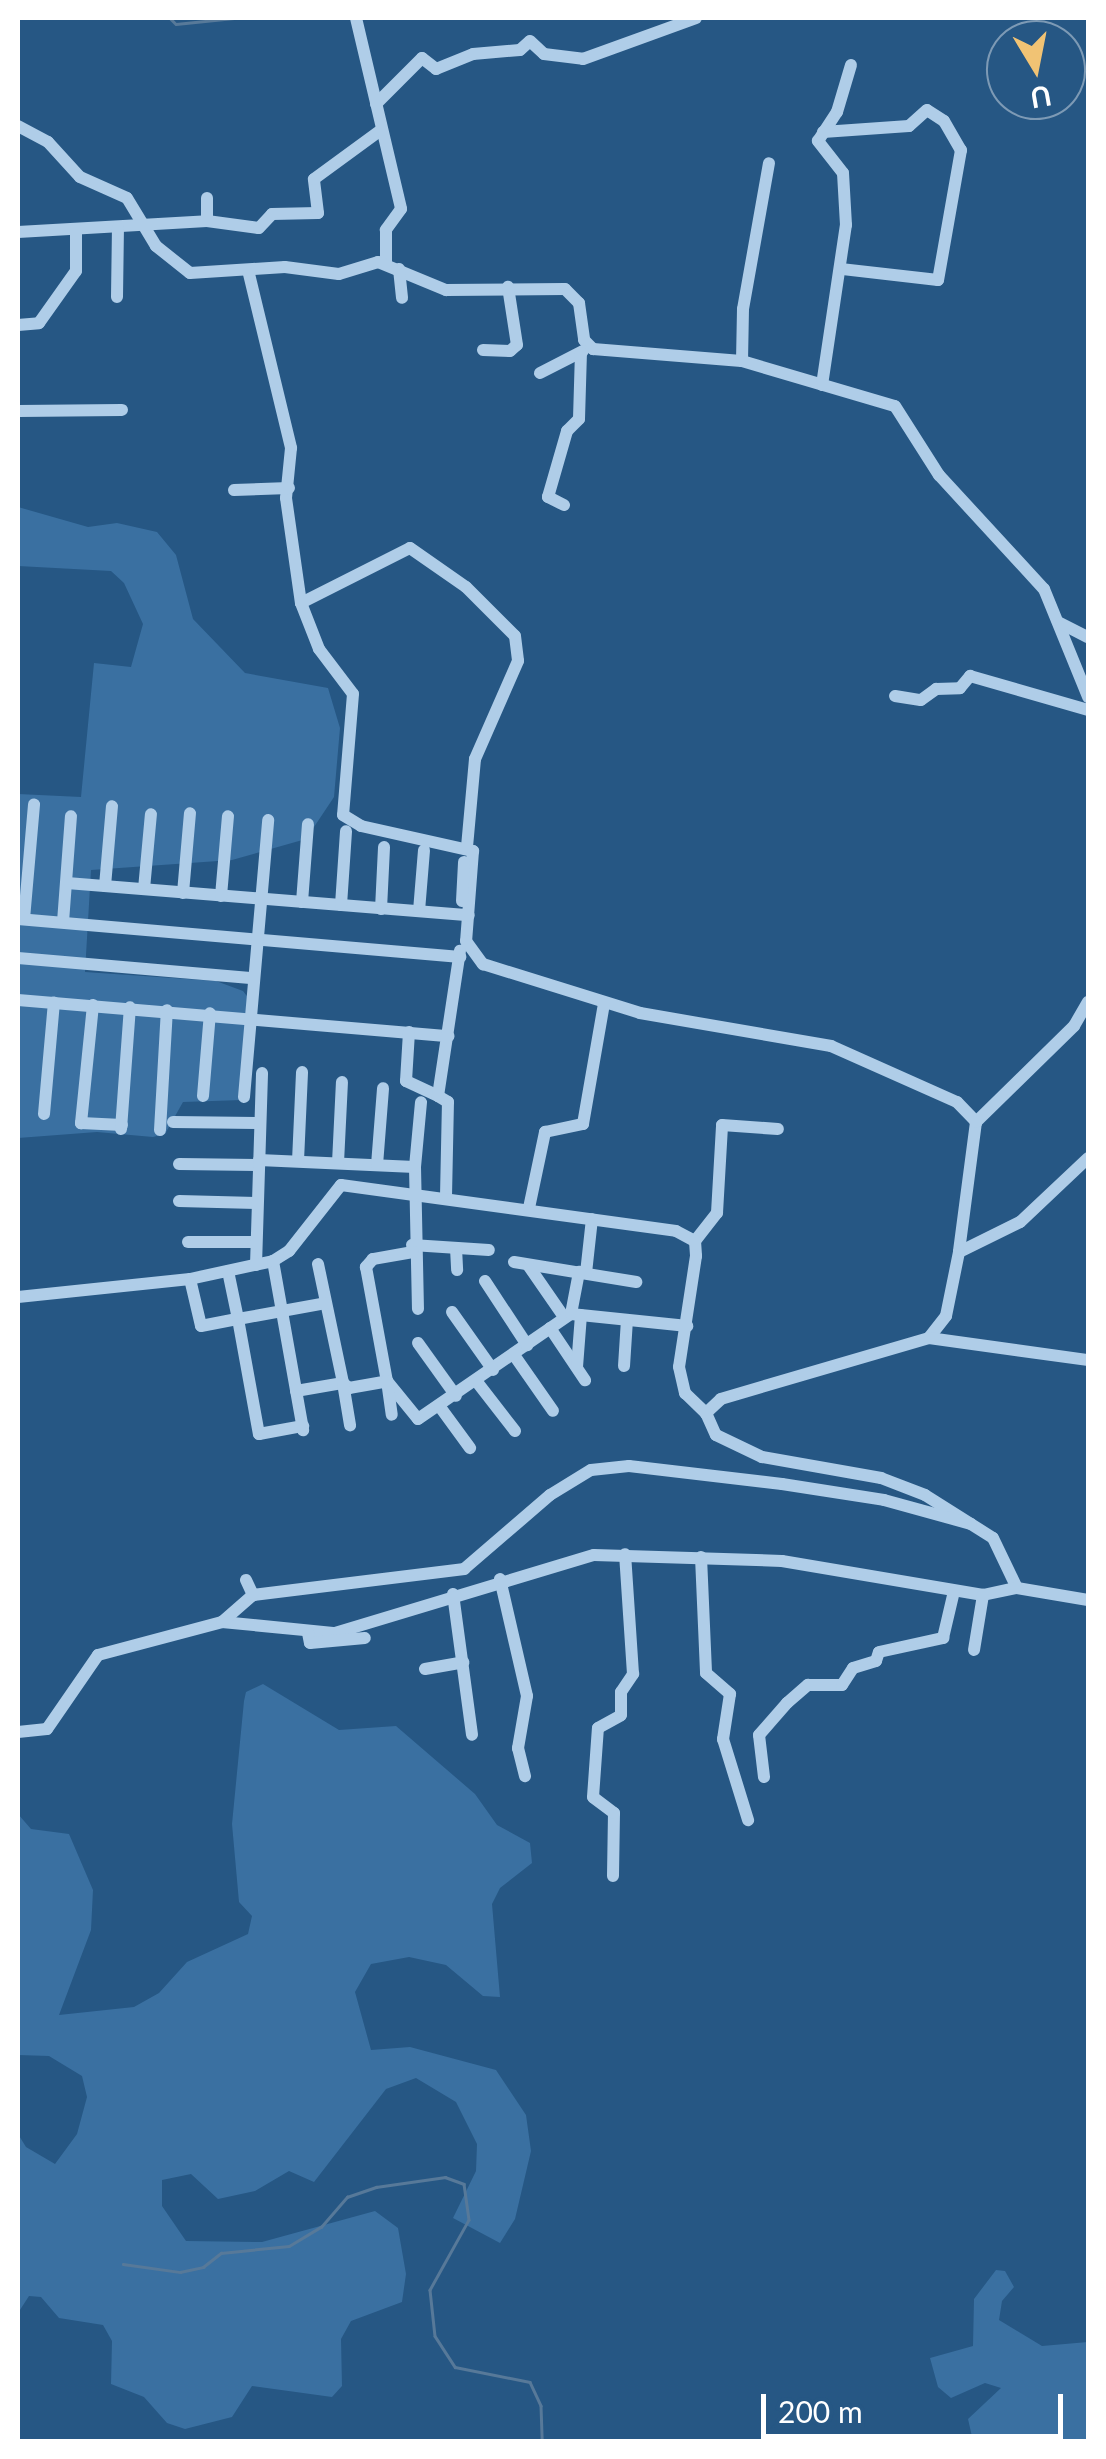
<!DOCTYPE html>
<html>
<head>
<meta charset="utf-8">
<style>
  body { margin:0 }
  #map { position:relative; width:1106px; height:2459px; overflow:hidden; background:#265784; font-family:Lato,sans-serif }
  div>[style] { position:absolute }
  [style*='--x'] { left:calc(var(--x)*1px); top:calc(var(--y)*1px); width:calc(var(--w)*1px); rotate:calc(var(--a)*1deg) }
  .green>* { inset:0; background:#3a70a1 }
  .stream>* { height:2.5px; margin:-1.25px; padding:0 1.25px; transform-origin:1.25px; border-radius:1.25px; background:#577999 }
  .minor>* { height:12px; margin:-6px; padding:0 6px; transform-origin:6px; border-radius:6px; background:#afcde8 }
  span { translate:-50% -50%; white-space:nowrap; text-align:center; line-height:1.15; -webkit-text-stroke:9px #265784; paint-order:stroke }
  .frame { position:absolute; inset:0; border:20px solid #fff; pointer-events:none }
  .north { position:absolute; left:986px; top:20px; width:100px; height:100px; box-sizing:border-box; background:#265784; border:2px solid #7d9ab5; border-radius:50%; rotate:170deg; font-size:28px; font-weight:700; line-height:40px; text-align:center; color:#fff }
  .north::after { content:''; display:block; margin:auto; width:35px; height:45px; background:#f1c374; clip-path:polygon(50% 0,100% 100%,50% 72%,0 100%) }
  .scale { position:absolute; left:761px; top:2394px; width:302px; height:45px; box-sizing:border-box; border:5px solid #fff; border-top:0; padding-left:12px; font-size:30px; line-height:35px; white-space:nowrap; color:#fff; -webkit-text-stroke:8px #265784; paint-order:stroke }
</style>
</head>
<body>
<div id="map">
  <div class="green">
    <i style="clip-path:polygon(18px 507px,88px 527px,117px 523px,157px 532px,176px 555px,193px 619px,245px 673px,328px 688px,340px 728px,334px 797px,306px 839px,232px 860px,91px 870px,85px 972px,216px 981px,243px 991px,256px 1008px,242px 1100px,183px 1102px,165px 1134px,153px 1137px,97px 1132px,18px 1138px,18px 794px,81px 797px,94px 663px,131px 667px,143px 624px,124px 583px,111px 571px,18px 566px)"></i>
    <i style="clip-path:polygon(263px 1684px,339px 1730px,396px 1726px,475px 1794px,497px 1825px,530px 1843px,532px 1863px,500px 1888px,492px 1904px,500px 1997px,483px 1996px,446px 1965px,409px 1957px,371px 1964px,355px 1992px,371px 2050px,410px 2047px,496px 2070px,526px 2115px,531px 2151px,515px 2219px,500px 2243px,453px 2218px,476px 2171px,477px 2144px,456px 2102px,416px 2078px,386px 2089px,314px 2182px,289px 2171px,255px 2191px,218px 2199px,191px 2174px,162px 2180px,162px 2206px,186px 2241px,262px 2242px,375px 2211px,398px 2228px,406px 2274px,402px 2302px,351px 2321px,341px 2339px,342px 2386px,332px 2397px,252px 2386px,232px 2417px,185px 2429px,167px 2423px,144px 2397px,111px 2384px,112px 2341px,103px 2325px,59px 2318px,41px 2297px,29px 2296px,18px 2313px,18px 2134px,26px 2147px,55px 2164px,77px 2134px,87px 2097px,82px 2076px,49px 2056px,18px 2055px,18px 1814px,31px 1829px,69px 1834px,93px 1890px,91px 1930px,59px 2015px,134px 2007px,159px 1993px,187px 1962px,248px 1934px,252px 1916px,239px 1902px,232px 1824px,244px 1701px,246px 1692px)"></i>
    <i style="clip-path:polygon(996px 2270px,1005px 2271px,1014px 2287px,1002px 2301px,999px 2320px,1042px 2346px,1088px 2342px,1088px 2441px,973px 2441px,968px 2419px,1001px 2388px,985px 2383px,951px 2398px,938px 2387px,930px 2358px,973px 2346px,974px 2299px)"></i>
  </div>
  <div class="stream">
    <i style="--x:170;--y:18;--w:8;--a:45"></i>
    <i style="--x:176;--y:24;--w:58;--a:-5.9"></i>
    <i style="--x:123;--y:2264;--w:58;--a:8"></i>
    <i style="--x:180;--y:2272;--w:24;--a:-12"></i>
    <i style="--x:203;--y:2267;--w:23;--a:-38"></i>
    <i style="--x:221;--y:2253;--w:68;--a:-5.9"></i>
    <i style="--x:289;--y:2246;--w:37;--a:-31"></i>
    <i style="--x:321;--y:2227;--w:40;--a:-49"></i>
    <i style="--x:347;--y:2197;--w:31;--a:-19"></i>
    <i style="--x:376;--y:2187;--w:70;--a:-8.2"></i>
    <i style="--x:445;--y:2177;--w:20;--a:20"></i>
    <i style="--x:464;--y:2184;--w:36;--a:82"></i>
    <i style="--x:469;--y:2220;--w:80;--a:119.1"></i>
    <i style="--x:430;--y:2290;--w:46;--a:83.8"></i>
    <i style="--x:435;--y:2336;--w:37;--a:57"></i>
    <i style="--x:455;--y:2367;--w:76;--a:11.3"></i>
    <i style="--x:530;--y:2382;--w:26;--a:65"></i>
    <i style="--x:541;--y:2406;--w:36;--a:88"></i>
  </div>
  <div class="minor">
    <i style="--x:356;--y:18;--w:196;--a:76.7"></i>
    <i style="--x:401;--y:209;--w:26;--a:126"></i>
    <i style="--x:386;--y:230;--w:34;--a:90"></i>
    <i style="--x:376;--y:104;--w:65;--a:-45"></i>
    <i style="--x:422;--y:58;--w:18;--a:38"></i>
    <i style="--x:436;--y:69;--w:40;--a:-22"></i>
    <i style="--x:473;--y:54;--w:47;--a:-4.9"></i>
    <i style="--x:520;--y:50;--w:13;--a:-42"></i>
    <i style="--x:530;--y:41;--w:19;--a:43"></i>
    <i style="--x:544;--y:54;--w:39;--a:7"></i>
    <i style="--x:583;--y:59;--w:120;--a:-19.9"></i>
    <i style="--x:18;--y:126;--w:34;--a:28"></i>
    <i style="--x:48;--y:142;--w:47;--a:47.6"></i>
    <i style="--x:80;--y:177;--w:51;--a:24.1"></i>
    <i style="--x:127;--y:198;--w:56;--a:58.9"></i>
    <i style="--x:156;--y:246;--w:43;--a:38.5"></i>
    <i style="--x:190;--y:273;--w:95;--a:-3.6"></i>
    <i style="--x:285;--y:267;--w:54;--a:7.4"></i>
    <i style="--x:339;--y:274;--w:41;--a:-17.1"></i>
    <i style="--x:378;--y:262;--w:74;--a:22.4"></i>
    <i style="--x:446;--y:290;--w:119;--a:-0.5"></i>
    <i style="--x:565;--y:289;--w:20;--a:45"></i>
    <i style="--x:579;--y:303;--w:37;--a:82"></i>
    <i style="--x:584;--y:340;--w:13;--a:45"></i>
    <i style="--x:593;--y:349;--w:149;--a:4.6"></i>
    <i style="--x:742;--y:361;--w:159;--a:16.4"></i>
    <i style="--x:895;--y:406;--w:82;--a:57.5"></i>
    <i style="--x:939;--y:475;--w:155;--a:47.4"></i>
    <i style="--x:1044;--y:589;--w:117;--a:67.8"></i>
    <i style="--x:823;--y:132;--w:86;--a:-4"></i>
    <i style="--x:909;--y:126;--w:24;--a:-42"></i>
    <i style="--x:927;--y:110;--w:20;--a:33"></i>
    <i style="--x:944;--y:121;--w:34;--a:60"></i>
    <i style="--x:961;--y:150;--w:132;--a:100"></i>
    <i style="--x:938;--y:280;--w:98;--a:-173.5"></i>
    <i style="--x:207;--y:221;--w:52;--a:7.7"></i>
    <i style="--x:259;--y:228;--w:19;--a:-47"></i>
    <i style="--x:272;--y:214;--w:46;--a:-1.2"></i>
    <i style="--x:318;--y:213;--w:34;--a:-97"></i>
    <i style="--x:314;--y:179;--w:83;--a:-36.2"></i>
    <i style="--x:18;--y:232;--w:189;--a:-3.3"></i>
    <i style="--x:207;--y:221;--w:23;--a:-90"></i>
    <i style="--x:399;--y:269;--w:29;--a:84"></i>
    <i style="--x:249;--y:274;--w:179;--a:76.4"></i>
    <i style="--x:291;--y:448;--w:50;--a:95.7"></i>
    <i style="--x:286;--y:498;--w:106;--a:81.9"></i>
    <i style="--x:301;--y:603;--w:49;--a:68.6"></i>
    <i style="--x:319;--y:649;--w:56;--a:52.9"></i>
    <i style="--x:353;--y:694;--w:121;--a:94.7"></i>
    <i style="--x:343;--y:815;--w:21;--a:31"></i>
    <i style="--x:361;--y:826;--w:115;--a:12.6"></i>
    <i style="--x:473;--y:851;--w:90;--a:94.4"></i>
    <i style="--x:466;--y:941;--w:29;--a:54"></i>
    <i style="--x:483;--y:964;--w:164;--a:17.3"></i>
    <i style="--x:640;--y:1013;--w:194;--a:9.8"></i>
    <i style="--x:831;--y:1046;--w:138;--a:24"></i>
    <i style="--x:957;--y:1102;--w:28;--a:46"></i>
    <i style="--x:976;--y:1122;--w:131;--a:97.5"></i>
    <i style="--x:117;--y:297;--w:69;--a:-89.2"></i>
    <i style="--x:18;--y:325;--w:21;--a:-5"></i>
    <i style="--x:39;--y:323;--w:64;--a:-54.6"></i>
    <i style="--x:76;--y:271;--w:42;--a:-90"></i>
    <i style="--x:483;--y:350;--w:27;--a:2"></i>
    <i style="--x:510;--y:351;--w:9;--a:-41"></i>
    <i style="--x:517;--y:345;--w:59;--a:-98.8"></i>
    <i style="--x:742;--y:361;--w:52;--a:-88.9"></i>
    <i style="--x:743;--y:309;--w:148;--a:-79.9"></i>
    <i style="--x:540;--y:373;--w:48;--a:-27.1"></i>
    <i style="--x:822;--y:385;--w:162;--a:-81.5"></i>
    <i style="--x:846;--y:225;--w:52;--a:-93.3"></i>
    <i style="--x:843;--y:173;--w:41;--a:-128"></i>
    <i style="--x:818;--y:141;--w:35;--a:-57"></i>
    <i style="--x:837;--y:112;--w:49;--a:-73.4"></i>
    <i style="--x:18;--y:411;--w:104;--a:-0.6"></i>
    <i style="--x:234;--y:490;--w:55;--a:-2.1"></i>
    <i style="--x:564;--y:505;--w:18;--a:-153"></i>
    <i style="--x:548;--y:497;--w:69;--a:-73.9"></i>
    <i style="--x:567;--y:431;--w:17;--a:-45"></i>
    <i style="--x:579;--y:419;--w:66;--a:-88.3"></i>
    <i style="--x:301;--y:603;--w:122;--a:-26.8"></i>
    <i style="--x:410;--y:548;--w:68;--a:34.9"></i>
    <i style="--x:466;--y:587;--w:69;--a:45"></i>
    <i style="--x:515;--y:636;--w:25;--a:83"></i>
    <i style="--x:518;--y:661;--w:107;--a:113.7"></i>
    <i style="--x:475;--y:759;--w:88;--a:95.2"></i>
    <i style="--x:1060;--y:623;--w:31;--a:27"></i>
    <i style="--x:895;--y:696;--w:26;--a:9"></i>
    <i style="--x:921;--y:700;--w:19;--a:-36"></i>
    <i style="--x:936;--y:689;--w:24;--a:-2"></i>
    <i style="--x:960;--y:688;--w:16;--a:-50"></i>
    <i style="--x:970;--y:676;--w:123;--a:16.1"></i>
    <i style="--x:67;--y:883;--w:403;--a:4.6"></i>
    <i style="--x:105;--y:886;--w:80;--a:-85"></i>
    <i style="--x:144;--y:889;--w:75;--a:-84.7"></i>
    <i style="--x:183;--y:893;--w:80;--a:-85"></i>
    <i style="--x:221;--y:896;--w:80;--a:-85"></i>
    <i style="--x:462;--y:901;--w:39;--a:-87"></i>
    <i style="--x:302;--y:902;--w:78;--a:-85.6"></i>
    <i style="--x:341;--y:905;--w:74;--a:-86.1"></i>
    <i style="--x:381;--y:909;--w:62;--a:-87.2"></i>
    <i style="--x:419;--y:911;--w:61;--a:-85.3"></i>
    <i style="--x:18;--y:919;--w:444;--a:4.9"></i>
    <i style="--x:24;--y:919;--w:115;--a:-85"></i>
    <i style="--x:63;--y:922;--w:106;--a:-85.7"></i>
    <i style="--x:18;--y:958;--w:236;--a:4.9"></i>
    <i style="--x:18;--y:1000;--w:432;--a:4.8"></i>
    <i style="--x:93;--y:1005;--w:119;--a:95.8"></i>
    <i style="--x:81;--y:1123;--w:41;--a:2.8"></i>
    <i style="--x:409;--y:1032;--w:49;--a:93.5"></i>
    <i style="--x:406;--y:1081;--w:35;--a:25"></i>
    <i style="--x:203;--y:1096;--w:83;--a:-85.2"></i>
    <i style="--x:244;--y:1097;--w:278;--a:-85"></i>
    <i style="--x:44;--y:1114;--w:112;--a:-84.9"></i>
    <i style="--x:173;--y:1122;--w:87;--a:0.7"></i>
    <i style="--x:976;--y:1122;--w:137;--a:-44.4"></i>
    <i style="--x:1074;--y:1026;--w:28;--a:-60"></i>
    <i style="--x:121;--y:1129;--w:122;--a:-85.8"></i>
    <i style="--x:160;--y:1130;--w:120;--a:-86.7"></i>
    <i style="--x:1088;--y:1158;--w:93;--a:136.7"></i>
    <i style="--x:1020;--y:1222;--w:68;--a:153.8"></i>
    <i style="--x:959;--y:1252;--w:65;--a:101.5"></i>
    <i style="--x:946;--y:1316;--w:28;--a:128"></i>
    <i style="--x:929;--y:1338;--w:217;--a:163.7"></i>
    <i style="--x:721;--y:1399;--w:21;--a:137"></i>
    <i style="--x:706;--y:1413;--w:24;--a:66"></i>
    <i style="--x:716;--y:1435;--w:51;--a:25.6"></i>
    <i style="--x:762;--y:1457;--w:121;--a:10"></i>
    <i style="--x:881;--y:1478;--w:47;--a:21.1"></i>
    <i style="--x:925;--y:1495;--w:80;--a:32.3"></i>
    <i style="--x:993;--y:1538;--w:55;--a:64.4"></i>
    <i style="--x:1017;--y:1588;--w:72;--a:9.6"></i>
    <i style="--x:259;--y:1160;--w:156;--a:2.6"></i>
    <i style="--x:415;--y:1167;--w:142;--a:88.8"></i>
    <i style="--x:298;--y:1161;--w:89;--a:-87.4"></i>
    <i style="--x:338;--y:1163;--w:81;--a:-87.2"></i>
    <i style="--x:179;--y:1164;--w:80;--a:0.7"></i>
    <i style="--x:377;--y:1165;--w:77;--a:-85.5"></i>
    <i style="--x:415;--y:1167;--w:65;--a:-84.7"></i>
    <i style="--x:446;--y:1196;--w:94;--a:-88.8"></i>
    <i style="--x:448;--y:1102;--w:12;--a:-149"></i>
    <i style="--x:438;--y:1096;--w:147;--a:-81.4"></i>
    <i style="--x:179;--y:1201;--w:77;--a:1.5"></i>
    <i style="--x:529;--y:1208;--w:78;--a:-78.1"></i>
    <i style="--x:545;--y:1132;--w:39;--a:-12"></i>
    <i style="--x:583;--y:1124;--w:122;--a:-80.1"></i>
    <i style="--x:695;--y:1241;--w:36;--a:-52"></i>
    <i style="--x:717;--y:1213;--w:88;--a:-86.7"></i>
    <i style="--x:722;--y:1125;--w:56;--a:4.1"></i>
    <i style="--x:188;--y:1242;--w:68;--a:0"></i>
    <i style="--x:412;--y:1245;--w:77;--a:3.7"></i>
    <i style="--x:456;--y:1248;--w:22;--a:87"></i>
    <i style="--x:413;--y:1252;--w:41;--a:170.1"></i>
    <i style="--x:373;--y:1259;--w:11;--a:131"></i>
    <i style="--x:366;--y:1267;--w:116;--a:79.6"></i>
    <i style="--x:387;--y:1381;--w:49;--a:50.8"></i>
    <i style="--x:418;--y:1419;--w:186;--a:-34.5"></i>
    <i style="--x:571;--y:1314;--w:117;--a:5.9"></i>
    <i style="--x:273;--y:1261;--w:172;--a:79.9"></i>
    <i style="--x:514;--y:1262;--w:124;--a:9.3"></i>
    <i style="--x:318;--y:1264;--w:122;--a:78.1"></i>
    <i style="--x:343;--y:1383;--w:8;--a:40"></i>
    <i style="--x:349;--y:1388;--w:39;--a:-10"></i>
    <i style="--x:387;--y:1381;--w:34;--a:82"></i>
    <i style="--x:256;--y:1265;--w:192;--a:-88.2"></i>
    <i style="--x:528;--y:1265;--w:63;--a:55.3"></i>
    <i style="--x:228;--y:1271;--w:49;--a:78.2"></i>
    <i style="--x:238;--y:1319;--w:89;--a:-10.3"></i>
    <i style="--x:586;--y:1273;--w:54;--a:-83.7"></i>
    <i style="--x:190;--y:1279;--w:48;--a:76.8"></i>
    <i style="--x:201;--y:1326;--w:38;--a:-11"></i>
    <i style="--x:238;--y:1319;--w:117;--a:79.7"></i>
    <i style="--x:259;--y:1434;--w:45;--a:-10.3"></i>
    <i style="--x:485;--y:1281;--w:77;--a:56.7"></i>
    <i style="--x:18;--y:1297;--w:173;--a:-6"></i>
    <i style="--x:190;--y:1279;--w:85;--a:-12.2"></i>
    <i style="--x:273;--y:1261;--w:19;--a:-32"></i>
    <i style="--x:289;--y:1251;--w:84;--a:-51.8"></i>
    <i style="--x:341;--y:1185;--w:338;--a:7.8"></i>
    <i style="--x:676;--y:1231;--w:21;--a:28"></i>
    <i style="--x:695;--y:1241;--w:15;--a:86"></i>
    <i style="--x:696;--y:1256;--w:112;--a:98.7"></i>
    <i style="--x:679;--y:1367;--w:27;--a:77"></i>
    <i style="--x:685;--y:1393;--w:29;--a:44"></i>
    <i style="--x:452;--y:1312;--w:71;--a:54.7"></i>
    <i style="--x:571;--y:1314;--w:43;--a:-79.2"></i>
    <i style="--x:550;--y:1328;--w:63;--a:56.1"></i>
    <i style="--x:929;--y:1338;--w:161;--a:7.9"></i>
    <i style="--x:418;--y:1343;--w:65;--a:54.4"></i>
    <i style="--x:514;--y:1355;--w:68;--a:55.1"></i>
    <i style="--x:624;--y:1366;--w:46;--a:-86.3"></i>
    <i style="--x:577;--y:1367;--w:52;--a:-85.6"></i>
    <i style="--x:477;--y:1382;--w:62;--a:52.2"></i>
    <i style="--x:296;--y:1391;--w:48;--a:-9.7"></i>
    <i style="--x:343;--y:1383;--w:43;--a:80.5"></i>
    <i style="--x:440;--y:1407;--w:51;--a:53.8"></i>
    <i style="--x:701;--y:1557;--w:116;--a:87.5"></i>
    <i style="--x:706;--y:1673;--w:32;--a:41"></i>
    <i style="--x:730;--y:1694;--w:46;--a:98.8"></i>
    <i style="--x:723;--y:1739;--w:85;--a:72.8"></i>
    <i style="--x:500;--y:1579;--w:120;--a:77"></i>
    <i style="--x:527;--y:1696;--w:53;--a:99.8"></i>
    <i style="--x:518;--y:1748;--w:29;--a:76"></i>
    <i style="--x:246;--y:1580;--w:17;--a:65"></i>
    <i style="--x:453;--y:1594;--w:142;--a:82.3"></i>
    <i style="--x:222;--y:1622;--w:114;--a:5.6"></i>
    <i style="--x:335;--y:1633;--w:270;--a:-16.8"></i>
    <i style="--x:594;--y:1555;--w:188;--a:1.8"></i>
    <i style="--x:782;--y:1561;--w:204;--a:9.6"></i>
    <i style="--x:983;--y:1595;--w:35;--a:-12"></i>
    <i style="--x:308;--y:1633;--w:10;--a:79"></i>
    <i style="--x:310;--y:1643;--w:55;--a:-5.2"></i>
    <i style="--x:974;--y:1650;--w:56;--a:-80.7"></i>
    <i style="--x:425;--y:1669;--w:39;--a:-10"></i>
    <i style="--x:18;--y:1732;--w:29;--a:-6"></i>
    <i style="--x:47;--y:1729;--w:90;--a:-55.4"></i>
    <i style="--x:98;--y:1655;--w:128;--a:-14.9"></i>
    <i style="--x:222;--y:1622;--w:41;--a:-41.1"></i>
    <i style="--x:253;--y:1595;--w:213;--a:-7"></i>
    <i style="--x:464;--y:1569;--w:113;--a:-40.7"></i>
    <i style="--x:550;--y:1495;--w:48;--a:-31.4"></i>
    <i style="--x:591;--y:1470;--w:38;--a:-6"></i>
    <i style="--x:629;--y:1466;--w:154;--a:6.7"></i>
    <i style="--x:782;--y:1484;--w:103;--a:8.9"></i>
    <i style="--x:884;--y:1500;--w:90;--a:15.4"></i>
    <i style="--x:764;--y:1777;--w:42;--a:-96.8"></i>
    <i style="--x:759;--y:1735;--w:43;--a:-48.8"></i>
    <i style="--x:787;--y:1703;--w:28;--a:-41"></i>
    <i style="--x:808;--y:1685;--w:34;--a:0"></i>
    <i style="--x:842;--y:1685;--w:20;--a:-57"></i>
    <i style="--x:853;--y:1668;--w:24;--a:-17"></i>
    <i style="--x:876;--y:1661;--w:9;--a:-72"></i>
    <i style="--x:879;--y:1652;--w:66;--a:-12.3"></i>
    <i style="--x:943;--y:1638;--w:48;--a:-76.8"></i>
    <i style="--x:613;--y:1876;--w:63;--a:-89.1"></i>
    <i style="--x:614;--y:1813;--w:26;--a:-143"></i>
    <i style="--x:593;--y:1797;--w:69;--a:-85.9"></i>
    <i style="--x:598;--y:1728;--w:26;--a:-29"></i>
    <i style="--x:621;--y:1715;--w:23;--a:-90"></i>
    <i style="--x:621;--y:1692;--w:22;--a:-56"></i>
    <i style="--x:633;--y:1674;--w:120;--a:-93.8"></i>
  </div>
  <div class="frame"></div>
  <div class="north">U</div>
  <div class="scale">200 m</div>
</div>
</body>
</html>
